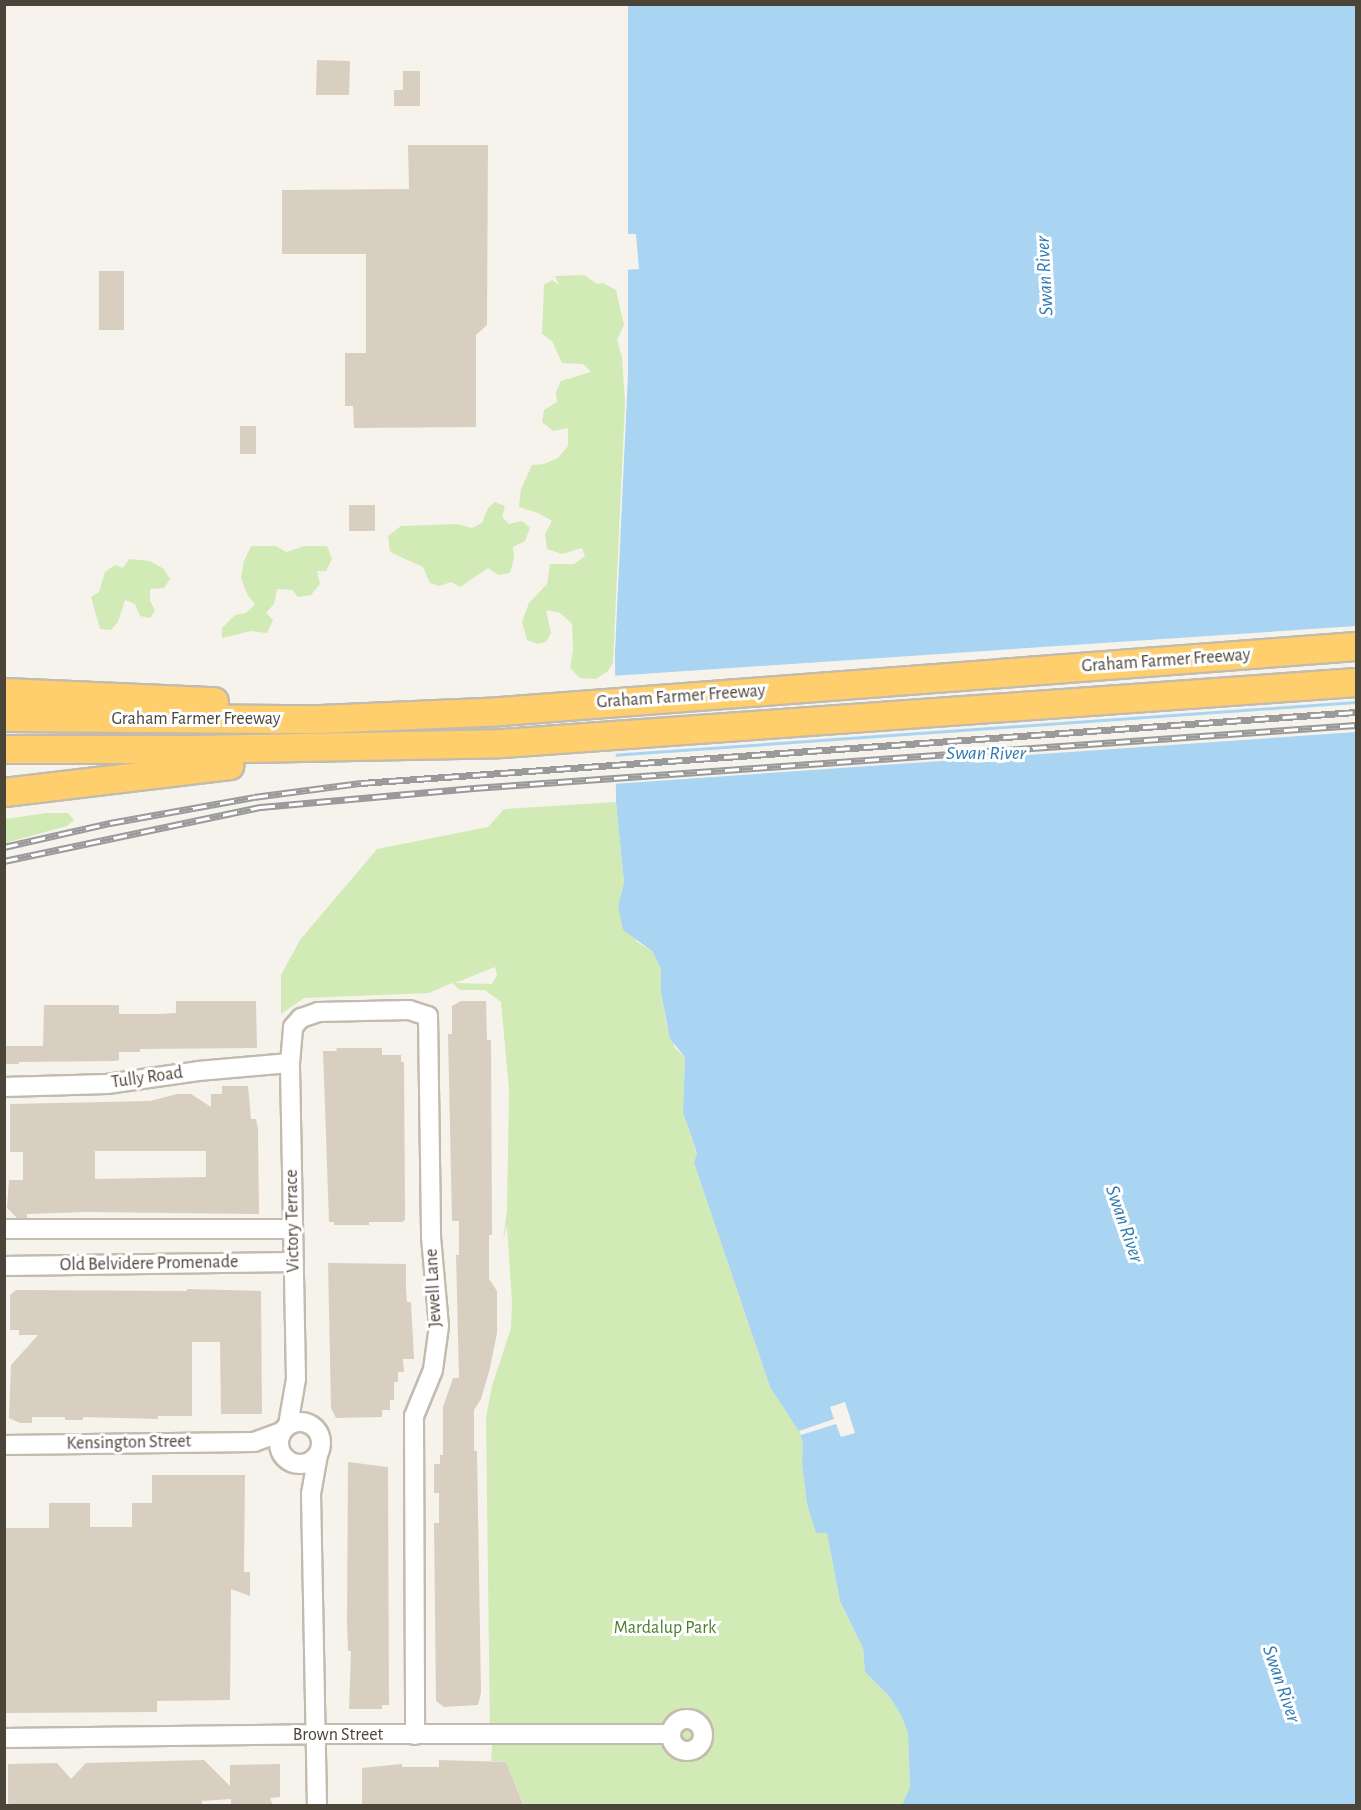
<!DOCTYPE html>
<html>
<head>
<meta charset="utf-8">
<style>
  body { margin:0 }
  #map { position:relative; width:1361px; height:1810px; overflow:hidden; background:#f6f3ec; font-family:"Alegreya Sans",sans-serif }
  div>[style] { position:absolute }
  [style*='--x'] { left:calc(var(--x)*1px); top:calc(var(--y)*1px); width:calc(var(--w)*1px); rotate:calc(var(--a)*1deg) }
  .green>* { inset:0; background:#d2eab5 }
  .water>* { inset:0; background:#a9d4f2 }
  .pier>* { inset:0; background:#f6f3ec }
  .building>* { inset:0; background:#d8cfc1 }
  .roads { filter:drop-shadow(2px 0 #c2bbae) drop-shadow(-2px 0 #c2bbae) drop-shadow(0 2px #c2bbae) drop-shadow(0 -2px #c2bbae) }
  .minor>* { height:18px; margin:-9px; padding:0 9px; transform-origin:9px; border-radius:9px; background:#fff }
  .minor>.ring { margin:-9px; padding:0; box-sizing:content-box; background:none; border:18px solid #fff; border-radius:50% }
  .highway>* { height:27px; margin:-13.5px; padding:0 13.5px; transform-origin:13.5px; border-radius:13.5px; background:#ffcf6e }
  .rail>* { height:7px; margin-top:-3.5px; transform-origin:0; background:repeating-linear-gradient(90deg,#fff 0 14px,#9a9a9a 0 28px); box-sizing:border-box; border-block:2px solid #9a9a9a }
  span { translate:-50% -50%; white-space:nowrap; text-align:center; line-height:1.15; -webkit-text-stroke:6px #fff; paint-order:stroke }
  .street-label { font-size:18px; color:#4b4439 }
  .park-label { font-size:18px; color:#4a7f2a }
  .water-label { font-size:20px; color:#2e7ab2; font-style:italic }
  .frame { position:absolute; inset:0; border:6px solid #4b4439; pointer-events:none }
</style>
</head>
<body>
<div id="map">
  <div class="green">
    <i style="clip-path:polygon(584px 275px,597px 284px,603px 283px,616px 290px,624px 325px,617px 340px,622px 357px,625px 403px,613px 663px,608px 671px,596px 679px,580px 678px,570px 668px,573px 650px,572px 624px,560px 613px,546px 610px,551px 633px,546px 642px,538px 644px,527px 640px,522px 622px,529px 603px,547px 584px,550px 564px,574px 564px,585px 556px,582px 548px,562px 554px,547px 549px,545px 534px,552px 521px,538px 513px,519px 507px,521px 489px,532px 465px,544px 464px,558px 458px,568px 446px,568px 428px,553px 431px,542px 422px,544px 410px,557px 402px,556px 392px,561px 381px,591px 372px,583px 364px,562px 363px,552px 341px,542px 334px,544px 285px,552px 280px,559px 285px,555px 276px)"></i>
    <i style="clip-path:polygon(495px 502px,505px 506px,502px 517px,509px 524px,522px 521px,530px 528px,525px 541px,513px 547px,514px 558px,510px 573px,499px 575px,488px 568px,460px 587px,451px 582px,439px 586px,430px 583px,423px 567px,390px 552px,388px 536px,401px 526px,458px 524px,472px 528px,482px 523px,488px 508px)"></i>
    <i style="clip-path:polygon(251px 546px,276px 546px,286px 552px,305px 546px,327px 546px,332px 559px,326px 571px,317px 571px,320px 584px,311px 595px,298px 597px,292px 590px,277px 589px,274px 604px,266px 613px,273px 620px,267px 633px,251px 631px,222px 638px,222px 628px,235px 615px,246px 613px,255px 604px,248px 596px,241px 578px,244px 561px)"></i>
    <i style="clip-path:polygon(129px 559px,150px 561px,164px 569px,170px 579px,164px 588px,150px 589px,150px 601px,155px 610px,150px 618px,140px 616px,135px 604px,125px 600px,118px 622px,111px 630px,100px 629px,91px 597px,99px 592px,105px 572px,115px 565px,123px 568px)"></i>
    <i style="clip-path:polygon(evenodd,616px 802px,624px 883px,618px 906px,637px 942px,652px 951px,661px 969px,661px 993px,667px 1026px,675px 1048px,685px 1057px,683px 1113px,697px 1154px,694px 1163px,770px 1387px,800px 1433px,803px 1444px,802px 1464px,807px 1504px,820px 1533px,827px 1532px,840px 1601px,863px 1648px,865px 1672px,889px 1696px,901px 1715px,908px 1733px,910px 1787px,902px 1805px,524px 1805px,506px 1762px,491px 1761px,493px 1734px,490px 1735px,486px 1417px,492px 1386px,511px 1328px,512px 1303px,507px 1225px,503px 1241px,507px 1210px,509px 1090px,501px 1002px,485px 990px,460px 990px,452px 983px,429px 993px,304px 998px,281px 1014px,281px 975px,300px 940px,377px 849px,488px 827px,504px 809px,616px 802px,495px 967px,497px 975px,492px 984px,455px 983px,495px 967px)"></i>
    <i style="clip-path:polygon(47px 813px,68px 813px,74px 820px,67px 826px,5px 843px,5px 819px)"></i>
  </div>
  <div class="water">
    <i style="clip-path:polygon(628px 5px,1356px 5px,1356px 1805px,902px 1805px,910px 1787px,908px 1733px,901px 1715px,889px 1696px,865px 1672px,863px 1648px,840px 1601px,827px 1533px,816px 1533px,807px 1504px,802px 1464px,803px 1444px,800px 1433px,770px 1387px,694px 1163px,697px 1153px,683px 1113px,685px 1057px,670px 1039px,661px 993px,661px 969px,652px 951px,623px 930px,618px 906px,624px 883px,616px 802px,615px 652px,628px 375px)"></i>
  </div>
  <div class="pier">
    <i style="clip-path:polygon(625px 234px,636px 234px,639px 269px,625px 270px)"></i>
    <i style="clip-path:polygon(1356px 626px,1356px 701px,612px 754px,612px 676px)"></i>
    <i style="clip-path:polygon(1356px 704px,1356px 732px,613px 784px,612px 757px)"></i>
    <i style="clip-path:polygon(845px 1402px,855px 1433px,841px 1437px,836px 1424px,801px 1435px,799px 1431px,834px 1419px,830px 1407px)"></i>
  </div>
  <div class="building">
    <i style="clip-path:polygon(317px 60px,350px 61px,349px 95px,316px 95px)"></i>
    <i style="clip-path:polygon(403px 71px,420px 71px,420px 106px,394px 106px,394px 90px,403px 90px)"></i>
    <i style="clip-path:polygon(408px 145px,488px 145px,487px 325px,476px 335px,476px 427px,354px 428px,353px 406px,345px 406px,345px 353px,366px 353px,366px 254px,282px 254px,282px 190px,409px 189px)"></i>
    <i style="clip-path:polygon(99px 271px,124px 271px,124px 330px,99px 330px)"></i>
    <i style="clip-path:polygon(240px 426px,256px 426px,256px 454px,240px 454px)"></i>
    <i style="clip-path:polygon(349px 505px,375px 505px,375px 531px,349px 531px)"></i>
    <i style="clip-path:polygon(176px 1001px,256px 1001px,257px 1048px,140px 1049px,140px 1052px,119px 1052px,119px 1060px,115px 1061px,19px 1062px,19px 1064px,4px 1064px,4px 1046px,43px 1046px,44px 1005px,119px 1005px,119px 1014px,159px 1014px,176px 1013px)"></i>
    <i style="clip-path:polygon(461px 1001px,486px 1001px,487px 1040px,491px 1040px,492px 1235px,489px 1235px,489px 1279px,497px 1291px,497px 1333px,490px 1368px,481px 1399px,474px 1410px,474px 1451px,477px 1451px,481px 1693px,478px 1705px,444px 1707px,436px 1701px,434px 1523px,439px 1523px,439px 1493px,434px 1493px,434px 1464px,440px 1464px,440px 1455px,443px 1455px,443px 1407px,453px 1378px,459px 1378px,456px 1255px,459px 1255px,459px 1221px,452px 1221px,448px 1034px,452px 1034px,452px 1006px)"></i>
    <i style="clip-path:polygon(336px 1048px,382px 1048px,382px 1055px,401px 1055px,401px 1062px,404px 1062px,405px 1206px,405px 1220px,402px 1222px,369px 1222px,369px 1225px,334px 1225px,334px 1222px,329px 1222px,323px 1051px,337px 1051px)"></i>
    <i style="clip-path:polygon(evenodd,222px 1086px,248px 1086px,251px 1119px,256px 1119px,258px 1129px,259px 1214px,86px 1212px,27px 1214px,27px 1218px,17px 1218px,7px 1208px,9px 1180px,23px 1180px,23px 1152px,10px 1152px,10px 1104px,150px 1101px,177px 1094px,191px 1094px,211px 1107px,211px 1094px,222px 1094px,222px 1086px,95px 1151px,206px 1151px,206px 1177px,95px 1179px,95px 1151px)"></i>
    <i style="clip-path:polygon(328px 1263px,406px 1264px,406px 1291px,407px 1302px,411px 1302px,414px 1359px,403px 1359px,404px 1372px,398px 1372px,398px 1382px,394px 1382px,394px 1400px,390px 1400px,390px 1410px,382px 1410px,382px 1417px,336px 1418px,331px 1408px)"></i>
    <i style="clip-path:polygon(187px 1289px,261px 1291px,262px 1414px,221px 1414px,220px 1342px,192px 1342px,192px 1416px,158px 1416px,158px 1419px,83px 1417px,83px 1420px,65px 1420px,65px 1417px,32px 1417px,32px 1423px,20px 1423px,9px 1418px,11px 1365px,38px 1335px,19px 1335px,19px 1330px,10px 1330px,10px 1295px,16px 1290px,187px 1291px)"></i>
    <i style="clip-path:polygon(348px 1462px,388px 1467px,389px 1705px,382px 1705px,382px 1709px,349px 1709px,351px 1651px,348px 1651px,347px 1622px)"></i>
    <i style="clip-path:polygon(152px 1475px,245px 1475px,244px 1572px,250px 1572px,250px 1596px,231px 1589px,230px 1700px,157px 1701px,157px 1712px,4px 1713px,4px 1528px,49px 1528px,49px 1503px,90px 1503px,90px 1527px,132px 1527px,132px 1503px,152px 1503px)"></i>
    <i style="clip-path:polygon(204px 1760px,230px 1786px,230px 1765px,280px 1764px,280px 1797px,270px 1798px,273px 1806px,231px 1806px,231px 1799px,202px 1801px,202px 1806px,12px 1806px,8px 1803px,8px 1764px,57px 1763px,71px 1779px,86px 1763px)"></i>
    <i style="clip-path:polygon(439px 1760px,506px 1762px,524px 1806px,362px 1806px,362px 1768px,402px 1764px,402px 1767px,439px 1767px)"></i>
  </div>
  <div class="roads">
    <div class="minor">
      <i style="--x:4;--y:1087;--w:103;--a:-1.7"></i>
      <i style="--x:107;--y:1084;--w:92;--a:-8.1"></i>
      <i style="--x:198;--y:1071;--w:92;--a:-5"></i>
      <i style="--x:4;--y:1229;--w:289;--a:0"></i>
      <i style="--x:4;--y:1266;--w:290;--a:-0.8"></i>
      <i class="ring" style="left:279px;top:1422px;width:24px;height:24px"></i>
      <i style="--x:288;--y:1425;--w:47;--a:-80.1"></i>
      <i style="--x:296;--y:1379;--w:316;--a:-91.1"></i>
      <i style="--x:290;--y:1063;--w:36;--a:-85"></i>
      <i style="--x:293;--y:1027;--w:12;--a:-48"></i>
      <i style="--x:301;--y:1018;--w:18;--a:-19"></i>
      <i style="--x:318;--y:1012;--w:91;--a:-1.3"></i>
      <i style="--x:409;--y:1010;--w:20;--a:18"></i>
      <i style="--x:428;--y:1016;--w:221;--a:89.2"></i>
      <i style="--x:431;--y:1237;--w:89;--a:84.9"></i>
      <i style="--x:439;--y:1326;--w:44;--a:97.8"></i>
      <i style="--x:433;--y:1370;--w:50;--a:112.4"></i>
      <i style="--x:414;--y:1416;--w:319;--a:89.8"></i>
      <i style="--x:4;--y:1445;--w:250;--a:-0.7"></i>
      <i style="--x:254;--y:1442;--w:30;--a:-20"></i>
      <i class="ring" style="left:671px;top:1719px;width:14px;height:14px"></i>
      <i style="--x:4;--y:1738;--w:312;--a:-0.7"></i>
      <i style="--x:316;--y:1734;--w:355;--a:0"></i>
      <i style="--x:317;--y:1806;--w:312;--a:-91.1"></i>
      <i style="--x:311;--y:1494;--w:39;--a:-80"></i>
    </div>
    <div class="highway">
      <i style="--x:4;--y:692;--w:210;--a:2.5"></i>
      <i style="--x:4;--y:717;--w:316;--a:0.4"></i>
      <i style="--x:320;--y:719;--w:180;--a:-2.5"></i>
      <i style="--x:500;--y:711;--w:858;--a:-4.34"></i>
      <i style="--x:4;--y:749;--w:191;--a:0"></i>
      <i style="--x:195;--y:749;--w:307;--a:-1.1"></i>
      <i style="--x:502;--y:743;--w:856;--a:-4.09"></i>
      <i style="--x:4;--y:792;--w:227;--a:-6.8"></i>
    </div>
  </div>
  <div class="rail">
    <i style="--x:4;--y:847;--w:109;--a:-12.8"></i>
    <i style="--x:110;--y:823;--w:146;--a:-10.2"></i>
    <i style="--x:254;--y:797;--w:108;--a:-7.5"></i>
    <i style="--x:361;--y:783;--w:998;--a:-4.08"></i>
    <i style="--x:4;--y:861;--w:263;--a:-11.9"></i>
    <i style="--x:261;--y:807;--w:214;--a:-5.1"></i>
    <i style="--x:474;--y:788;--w:884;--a:-4.09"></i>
  </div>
  <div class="street-label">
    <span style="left:1166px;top:661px;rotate:-4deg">Graham Farmer Freeway</span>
    <span style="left:681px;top:697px;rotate:-4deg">Graham Farmer Freeway</span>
    <span style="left:196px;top:719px">Graham Farmer Freeway</span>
    <span style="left:147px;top:1078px;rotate:-8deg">Tully Road</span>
    <span style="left:293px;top:1221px;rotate:-91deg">Victory Terrace</span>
    <span style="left:149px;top:1264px;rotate:-1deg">Old Belvidere Promenade</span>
    <span style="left:434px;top:1288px;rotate:-93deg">Jewell Lane</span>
    <span style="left:129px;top:1443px;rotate:-1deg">Kensington Street</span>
    <span style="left:338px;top:1735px">Brown Street</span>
  </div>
  <div class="park-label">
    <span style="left:665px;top:1628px">Mardalup Park</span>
  </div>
  <div class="water-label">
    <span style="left:1045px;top:276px;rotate:-93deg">Swan River</span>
    <span style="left:986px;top:753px">Swan River</span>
    <span style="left:1124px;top:1224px;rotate:71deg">Swan River</span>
    <span style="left:1281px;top:1684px;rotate:71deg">Swan River</span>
  </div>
  <div class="frame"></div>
</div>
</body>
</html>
